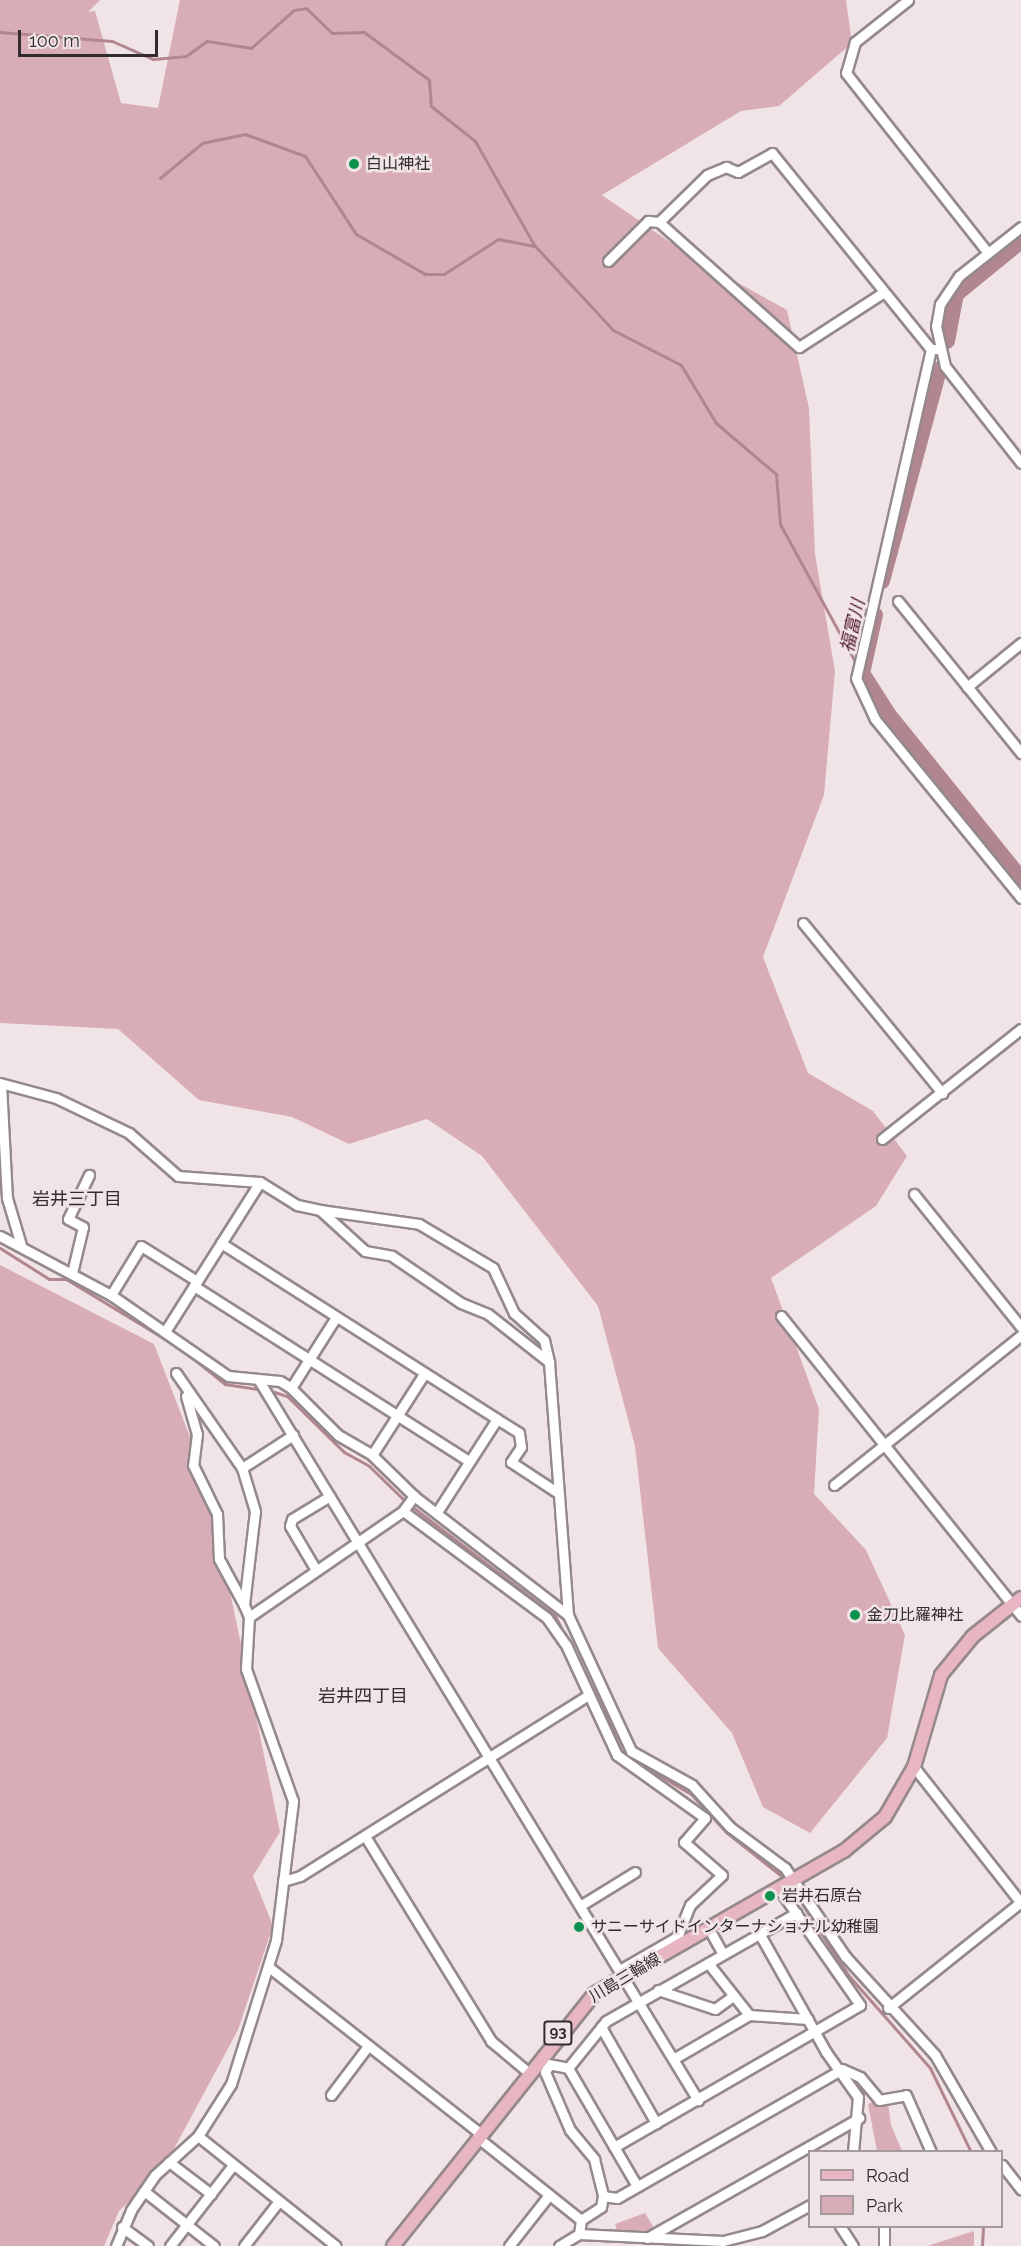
<!DOCTYPE html>
<html>
<head>
<meta charset="utf-8">
<style>
  body { margin:0 }
  #map { position:relative; width:1021px; height:2246px; overflow:hidden; background:#f1e4e7; font-family:Raleway,"Noto Sans JP",sans-serif }
  div>[style] { position:absolute }
  [style*='--x'] { left:calc(var(--x)*1px); top:calc(var(--y)*1px); width:calc(var(--w)*1px); rotate:calc(var(--a)*1deg) }
  .green>* { inset:0; background:#d9adb7 }
  .stream>* { height:3px; margin:-1.5px; padding:0 1.5px; transform-origin:1.5px; border-radius:1.5px; background:#b28690 }
  .river>* { height:16px; margin:-8px; padding:0 8px; transform-origin:8px; border-radius:8px; background:#b28690 }
  .roads { filter:drop-shadow(2px 0 #95898b) drop-shadow(-2px 0 #95898b) drop-shadow(0 2px #95898b) drop-shadow(0 -2px #95898b) }
  .minor>* { height:9px; margin:-4.5px; padding:0 4.5px; transform-origin:4.5px; border-radius:4.5px; background:#fff }
  .major>* { height:12px; margin:-6px; padding:0 6px; transform-origin:6px; border-radius:6px; background:#e8b5c2 }
  .dots>* { width:16px; height:16px; translate:-50% -50%; box-sizing:border-box; border:3px solid #f1e4e7; border-radius:50% }
  span { translate:-50% -50%; white-space:nowrap; text-align:center; line-height:1.15; -webkit-text-stroke:5px #f1e4e7; paint-order:stroke }
  .shield-label span { padding:2px 4px; background:#f1e4e7; border:2px solid; border-radius:4px; -webkit-text-stroke-width:0 }
  .shield-label { font-size:15px; color:#312c2d; font-weight:700 }
  .poi-label { font-size:16px; color:#312c2d }
  .left { translate:0 -50%; text-align:left }
  .street-label { font-size:16px; color:#312c2d }
  .water-label { font-size:18px; color:#4f172a; font-style:italic }
  .neighbourhood-label { font-size:18px; color:#362c2e }
  .legend { position:absolute; left:808px; top:2150px; width:195px; height:78px; box-sizing:border-box; background:#f1e4e7; border:2px solid #a49a9d; margin:0; padding:8px 10px; list-style:none; font-size:18px; color:#312c2d }
  .legend li { display:flex; align-items:center; gap:12px; height:30px }
  .legend b { width:30px; border:2px solid #a49a9d }
  .scale { position:absolute; left:18px; top:30px; width:140px; height:27px; box-sizing:border-box; border:3px solid #312c2d; border-top:0; padding-left:8px; font-size:18px; line-height:21px; white-space:nowrap; color:#312c2d; -webkit-text-stroke:4px #f1e4e7; paint-order:stroke }
</style>
</head>
<body>
<div id="map">
  <div class="green">
    <i style="clip-path:polygon(0 0,100px 0,88px 12px,95px 11px,121px 103px,158px 108px,180px 0,846px 0,852px 43px,779px 106px,741px 111px,602px 195px,693px 258px,787px 310px,809px 408px,815px 554px,835px 671px,824px 795px,763px 957px,808px 1073px,873px 1111px,907px 1156px,876px 1206px,771px 1278px,819px 1409px,814px 1494px,866px 1550px,905px 1635px,887px 1738px,810px 1833px,763px 1807px,732px 1733px,658px 1648px,635px 1446px,598px 1306px,482px 1156px,427px 1119px,349px 1144px,292px 1117px,199px 1100px,118px 1029px,0 1023px)"></i>
    <i style="clip-path:polygon(0 1265px,154px 1344px,207px 1481px,280px 1832px,253px 1876px,273px 1926px,238px 2030px,162px 2171px,119px 2211px,104px 2246px,0 2246px)"></i>
    <i style="clip-path:polygon(887px 2096px,891px 2125px,902px 2151px,877px 2151px,868px 2104px)"></i>
    <i style="clip-path:polygon(645px 2213px,654px 2228px,643px 2236px,618px 2233px,615px 2224px)"></i>
    <i style="clip-path:polygon(974px 2231px,974px 2246px,927px 2246px)"></i>
  </div>
  <div class="stream">
    <i style="--x:0;--y:32;--w:112;--a:4.6"></i>
    <i style="--x:112;--y:41;--w:45;--a:23.7"></i>
    <i style="--x:153;--y:59;--w:33;--a:-5"></i>
    <i style="--x:186;--y:56;--w:26;--a:-36"></i>
    <i style="--x:207;--y:41;--w:45;--a:9"></i>
    <i style="--x:251;--y:48;--w:57;--a:-41.5"></i>
    <i style="--x:294;--y:10;--w:12;--a:-9"></i>
    <i style="--x:306;--y:8;--w:36;--a:44"></i>
    <i style="--x:332;--y:33;--w:32;--a:-2"></i>
    <i style="--x:364;--y:32;--w:81;--a:36.4"></i>
    <i style="--x:429;--y:80;--w:26;--a:86"></i>
    <i style="--x:431;--y:106;--w:56;--a:38.5"></i>
    <i style="--x:475;--y:141;--w:120;--a:60.4"></i>
    <i style="--x:160;--y:178;--w:55;--a:-39.8"></i>
    <i style="--x:202;--y:143;--w:44;--a:-11.8"></i>
    <i style="--x:245;--y:134;--w:64;--a:20.1"></i>
    <i style="--x:305;--y:156;--w:93;--a:56.8"></i>
    <i style="--x:356;--y:234;--w:80;--a:30.1"></i>
    <i style="--x:425;--y:274;--w:19;--a:0"></i>
    <i style="--x:444;--y:274;--w:64;--a:-32.9"></i>
    <i style="--x:498;--y:239;--w:38;--a:11"></i>
    <i style="--x:535;--y:246;--w:115;--a:47.1"></i>
    <i style="--x:613;--y:330;--w:76;--a:27.2"></i>
    <i style="--x:681;--y:365;--w:68;--a:58.9"></i>
    <i style="--x:716;--y:423;--w:79;--a:40.4"></i>
    <i style="--x:776;--y:474;--w:50;--a:85.4"></i>
    <i style="--x:780;--y:524;--w:161;--a:61.4"></i>
    <i style="--x:0;--y:1248;--w:58;--a:32.3"></i>
    <i style="--x:49;--y:1279;--w:17;--a:0"></i>
    <i style="--x:66;--y:1279;--w:133;--a:31.2"></i>
    <i style="--x:180;--y:1348;--w:58;--a:38.7"></i>
    <i style="--x:225;--y:1384;--w:37;--a:9"></i>
    <i style="--x:268;--y:1390;--w:20;--a:18"></i>
    <i style="--x:287;--y:1396;--w:80;--a:44.5"></i>
    <i style="--x:344;--y:1452;--w:29;--a:29"></i>
    <i style="--x:369;--y:1466;--w:52;--a:44.2"></i>
    <i style="--x:406;--y:1502;--w:188;--a:37.4"></i>
    <i style="--x:555;--y:1616;--w:159;--a:62.6"></i>
    <i style="--x:628;--y:1757;--w:73;--a:30.4"></i>
    <i style="--x:691;--y:1794;--w:52;--a:47.4"></i>
    <i style="--x:726;--y:1832;--w:75;--a:38.5"></i>
    <i style="--x:791;--y:1887;--w:106;--a:56.9"></i>
    <i style="--x:849;--y:1976;--w:123;--a:48.6"></i>
    <i style="--x:930;--y:2068;--w:93;--a:64"></i>
    <i style="--x:982;--y:2246;--w:20;--a:-87"></i>
  </div>
  <div class="river">
    <i style="--x:947;--y:341;--w:48;--a:-79.2"></i>
    <i style="--x:956;--y:294;--w:84;--a:-39.2"></i>
    <i style="--x:882;--y:581;--w:219;--a:-74.9"></i>
    <i style="--x:875;--y:615;--w:59;--a:102.6"></i>
    <i style="--x:862;--y:673;--w:49;--a:57.6"></i>
    <i style="--x:888;--y:714;--w:212;--a:51.1"></i>
  </div>
  <div class="roads">
    <div class="minor">
      <i style="--x:908;--y:0;--w:68;--a:141.6"></i>
      <i style="--x:855;--y:42;--w:32;--a:106"></i>
      <i style="--x:846;--y:73;--w:229;--a:51.7"></i>
      <i style="--x:659;--y:222;--w:188;--a:41.8"></i>
      <i style="--x:799;--y:347;--w:101;--a:-32.9"></i>
      <i style="--x:1021;--y:227;--w:79;--a:141.7"></i>
      <i style="--x:959;--y:276;--w:34;--a:124"></i>
      <i style="--x:940;--y:304;--w:22;--a:100"></i>
      <i style="--x:936;--y:326;--w:41;--a:77.3"></i>
      <i style="--x:945;--y:366;--w:123;--a:51.9"></i>
      <i style="--x:608;--y:261;--w:57;--a:-45"></i>
      <i style="--x:648;--y:221;--w:11;--a:5"></i>
      <i style="--x:659;--y:222;--w:67;--a:-44.4"></i>
      <i style="--x:707;--y:175;--w:21;--a:-23"></i>
      <i style="--x:726;--y:167;--w:13;--a:23"></i>
      <i style="--x:738;--y:172;--w:39;--a:-29"></i>
      <i style="--x:772;--y:153;--w:252;--a:51"></i>
      <i style="--x:938;--y:349;--w:7;--a:180"></i>
      <i style="--x:931;--y:349;--w:337;--a:102.8"></i>
      <i style="--x:856;--y:678;--w:45;--a:65.1"></i>
      <i style="--x:875;--y:719;--w:231;--a:50.8"></i>
      <i style="--x:898;--y:601;--w:196;--a:51"></i>
      <i style="--x:967;--y:687;--w:70;--a:-39.2"></i>
      <i style="--x:803;--y:923;--w:220;--a:50.7"></i>
      <i style="--x:0;--y:1083;--w:58;--a:15"></i>
      <i style="--x:56;--y:1098;--w:81;--a:25.6"></i>
      <i style="--x:129;--y:1133;--w:65;--a:41.3"></i>
      <i style="--x:178;--y:1176;--w:82;--a:4.2"></i>
      <i style="--x:260;--y:1182;--w:44;--a:31.9"></i>
      <i style="--x:297;--y:1205;--w:24;--a:12"></i>
      <i style="--x:320;--y:1210;--w:61;--a:42.3"></i>
      <i style="--x:365;--y:1251;--w:27;--a:10"></i>
      <i style="--x:392;--y:1256;--w:83;--a:34.3"></i>
      <i style="--x:461;--y:1303;--w:29;--a:22"></i>
      <i style="--x:488;--y:1314;--w:78;--a:38.2"></i>
      <i style="--x:549;--y:1362;--w:254;--a:85.7"></i>
      <i style="--x:1;--y:1084;--w:114;--a:87"></i>
      <i style="--x:7;--y:1198;--w:49;--a:73.4"></i>
      <i style="--x:882;--y:1139;--w:177;--a:-38.4"></i>
      <i style="--x:914;--y:1194;--w:171;--a:51.2"></i>
      <i style="--x:320;--y:1210;--w:100;--a:8"></i>
      <i style="--x:419;--y:1224;--w:86;--a:30.7"></i>
      <i style="--x:493;--y:1268;--w:50;--a:65"></i>
      <i style="--x:514;--y:1313;--w:40;--a:42"></i>
      <i style="--x:544;--y:1340;--w:23;--a:77"></i>
      <i style="--x:0;--y:1236;--w:126;--a:28"></i>
      <i style="--x:111;--y:1295;--w:142;--a:34.7"></i>
      <i style="--x:228;--y:1376;--w:52;--a:5.5"></i>
      <i style="--x:280;--y:1381;--w:13;--a:32"></i>
      <i style="--x:291;--y:1388;--w:66;--a:45"></i>
      <i style="--x:338;--y:1435;--w:39;--a:30"></i>
      <i style="--x:372;--y:1455;--w:59;--a:44.3"></i>
      <i style="--x:414;--y:1496;--w:195;--a:37.7"></i>
      <i style="--x:568;--y:1615;--w:150;--a:65.1"></i>
      <i style="--x:631;--y:1751;--w:70;--a:29.1"></i>
      <i style="--x:692;--y:1785;--w:57;--a:47.9"></i>
      <i style="--x:730;--y:1827;--w:69;--a:36.7"></i>
      <i style="--x:785;--y:1868;--w:107;--a:55.7"></i>
      <i style="--x:845;--y:1956;--w:134;--a:47.7"></i>
      <i style="--x:935;--y:2055;--w:112;--a:60"></i>
      <i style="--x:221;--y:1243;--w:327;--a:32.5"></i>
      <i style="--x:497;--y:1419;--w:111;--a:122.8"></i>
      <i style="--x:72;--y:1273;--w:47;--a:-76.6"></i>
      <i style="--x:83;--y:1227;--w:17;--a:-152"></i>
      <i style="--x:68;--y:1219;--w:49;--a:-64.5"></i>
      <i style="--x:194;--y:1286;--w:326;--a:32.5"></i>
      <i style="--x:111;--y:1295;--w:57;--a:-58.5"></i>
      <i style="--x:141;--y:1246;--w:66;--a:32"></i>
      <i style="--x:781;--y:1316;--w:384;--a:51.3"></i>
      <i style="--x:166;--y:1330;--w:175;--a:-57.6"></i>
      <i style="--x:176;--y:1373;--w:116;--a:55.2"></i>
      <i style="--x:242;--y:1468;--w:45;--a:73.2"></i>
      <i style="--x:255;--y:1511;--w:95;--a:96.7"></i>
      <i style="--x:244;--y:1605;--w:13;--a:67"></i>
      <i style="--x:258;--y:1379;--w:845;--a:58.61"></i>
      <i style="--x:291;--y:1388;--w:84;--a:-57.6"></i>
      <i style="--x:186;--y:1396;--w:40;--a:74"></i>
      <i style="--x:197;--y:1434;--w:31;--a:97"></i>
      <i style="--x:193;--y:1465;--w:55;--a:63.9"></i>
      <i style="--x:217;--y:1514;--w:45;--a:87.5"></i>
      <i style="--x:219;--y:1559;--w:52;--a:61.5"></i>
      <i style="--x:497;--y:1419;--w:26;--a:32"></i>
      <i style="--x:519;--y:1433;--w:14;--a:82"></i>
      <i style="--x:521;--y:1447;--w:18;--a:124"></i>
      <i style="--x:511;--y:1462;--w:56;--a:33.4"></i>
      <i style="--x:372;--y:1455;--w:96;--a:-57.3"></i>
      <i style="--x:242;--y:1468;--w:61;--a:-32.9"></i>
      <i style="--x:834;--y:1485;--w:240;--a:-38.7"></i>
      <i style="--x:403;--y:1511;--w:179;--a:36.6"></i>
      <i style="--x:547;--y:1618;--w:35;--a:55"></i>
      <i style="--x:567;--y:1647;--w:119;--a:65.2"></i>
      <i style="--x:617;--y:1755;--w:108;--a:35.6"></i>
      <i style="--x:705;--y:1818;--w:32;--a:131"></i>
      <i style="--x:684;--y:1842;--w:50;--a:41"></i>
      <i style="--x:722;--y:1875;--w:44;--a:136.8"></i>
      <i style="--x:690;--y:1905;--w:35;--a:112"></i>
      <i style="--x:677;--y:1937;--w:62;--a:150.1"></i>
      <i style="--x:316;--y:1570;--w:51;--a:-120.6"></i>
      <i style="--x:290;--y:1526;--w:7;--a:-74"></i>
      <i style="--x:292;--y:1519;--w:44;--a:-31.2"></i>
      <i style="--x:914;--y:1767;--w:173;--a:51.8"></i>
      <i style="--x:365;--y:1836;--w:241;--a:58.4"></i>
      <i style="--x:491;--y:2041;--w:48;--a:40"></i>
      <i style="--x:283;--y:1881;--w:18;--a:-16"></i>
      <i style="--x:300;--y:1876;--w:341;--a:-32.1"></i>
      <i style="--x:583;--y:1904;--w:61;--a:-31.6"></i>
      <i style="--x:709;--y:1929;--w:29;--a:61"></i>
      <i style="--x:759;--y:1933;--w:137;--a:60.6"></i>
      <i style="--x:826;--y:2052;--w:55;--a:54.6"></i>
      <i style="--x:858;--y:2097;--w:55;--a:95.2"></i>
      <i style="--x:708;--y:1963;--w:66;--a:51.7"></i>
      <i style="--x:749;--y:2015;--w:59;--a:3.9"></i>
      <i style="--x:270;--y:1968;--w:267;--a:38.2"></i>
      <i style="--x:658;--y:1990;--w:60;--a:18.4"></i>
      <i style="--x:715;--y:2009;--w:22;--a:-36"></i>
      <i style="--x:888;--y:2008;--w:170;--a:-38.6"></i>
      <i style="--x:601;--y:2027;--w:111;--a:60.2"></i>
      <i style="--x:675;--y:2058;--w:86;--a:-30.2"></i>
      <i style="--x:543;--y:2063;--w:25;--a:11"></i>
      <i style="--x:568;--y:2068;--w:137;--a:59.7"></i>
      <i style="--x:548;--y:2067;--w:6;--a:121"></i>
      <i style="--x:545;--y:2072;--w:63;--a:66.7"></i>
      <i style="--x:570;--y:2130;--w:38;--a:50"></i>
      <i style="--x:594;--y:2159;--w:38;--a:76"></i>
      <i style="--x:603;--y:2196;--w:11;--a:100"></i>
      <i style="--x:601;--y:2207;--w:24;--a:147"></i>
      <i style="--x:581;--y:2220;--w:14;--a:98"></i>
      <i style="--x:568;--y:2068;--w:60;--a:-51"></i>
      <i style="--x:606;--y:2021;--w:219;--a:-29.6"></i>
      <i style="--x:331;--y:2095;--w:61;--a:-52.9"></i>
      <i style="--x:198;--y:2136;--w:176;--a:38.6"></i>
      <i style="--x:477;--y:2137;--w:133;--a:38.6"></i>
      <i style="--x:614;--y:2147;--w:284;--a:-30"></i>
      <i style="--x:860;--y:2005;--w:141;--a:-124.9"></i>
      <i style="--x:169;--y:2162;--w:53;--a:37.3"></i>
      <i style="--x:1002;--y:2165;--w:31;--a:52"></i>
      <i style="--x:144;--y:2191;--w:89;--a:38.2"></i>
      <i style="--x:603;--y:2196;--w:14;--a:8"></i>
      <i style="--x:617;--y:2198;--w:259;--a:-29.8"></i>
      <i style="--x:842;--y:2069;--w:20;--a:24"></i>
      <i style="--x:860;--y:2077;--w:30;--a:50"></i>
      <i style="--x:879;--y:2100;--w:27;--a:-10"></i>
      <i style="--x:906;--y:2095;--w:62;--a:66.3"></i>
      <i style="--x:840;--y:2226;--w:24;--a:57"></i>
      <i style="--x:884;--y:2226;--w:20;--a:90"></i>
      <i style="--x:122;--y:2227;--w:32;--a:36"></i>
      <i style="--x:647;--y:2238;--w:244;--a:-29.5"></i>
      <i style="--x:116;--y:2246;--w:39;--a:-67"></i>
      <i style="--x:131;--y:2210;--w:42;--a:-55.6"></i>
      <i style="--x:155;--y:2175;--w:58;--a:-42.2"></i>
      <i style="--x:198;--y:2136;--w:62;--a:-57.6"></i>
      <i style="--x:231;--y:2084;--w:151;--a:-72.6"></i>
      <i style="--x:276;--y:1940;--w:140;--a:-83"></i>
      <i style="--x:293;--y:1801;--w:140;--a:-109.6"></i>
      <i style="--x:246;--y:1669;--w:52;--a:-86.7"></i>
      <i style="--x:249;--y:1617;--w:187;--a:-34.5"></i>
      <i style="--x:403;--y:1511;--w:19;--a:-54"></i>
      <i style="--x:170;--y:2246;--w:103;--a:-52.1"></i>
      <i style="--x:244;--y:2246;--w:57;--a:-52.1"></i>
      <i style="--x:509;--y:2246;--w:65;--a:-51.9"></i>
      <i style="--x:559;--y:2246;--w:23;--a:-31"></i>
      <i style="--x:579;--y:2234;--w:144;--a:2.8"></i>
      <i style="--x:723;--y:2241;--w:40;--a:-14.4"></i>
      <i style="--x:762;--y:2231;--w:55;--a:-28.4"></i>
    </div>
    <div class="major">
      <i style="--x:393;--y:2246;--w:322;--a:-51.4"></i>
      <i style="--x:594;--y:1994;--w:288;--a:-29.8"></i>
      <i style="--x:844;--y:1851;--w:53;--a:-39.7"></i>
      <i style="--x:885;--y:1817;--w:58;--a:-59.9"></i>
      <i style="--x:914;--y:1767;--w:96;--a:-73.6"></i>
      <i style="--x:941;--y:1675;--w:50;--a:-50.6"></i>
      <i style="--x:973;--y:1636;--w:61;--a:-38.4"></i>
    </div>
  </div>
  <div class="dots">
    <i style="left:354px;top:164px;background:#0c914f"></i>
    <i style="left:855px;top:1615px;background:#0c914f"></i>
    <i style="left:770px;top:1896px;background:#0c914f"></i>
    <i style="left:579px;top:1927px;background:#0c914f"></i>
  </div>
  <div class="shield-label">
    <span style="left:558px;top:2033px">93</span>
  </div>
  <div class="poi-label">
    <span class="left" style="left:366px;top:164px">白山神社</span>
    <span class="left" style="left:867px;top:1615px">金刀比羅神社</span>
    <span class="left" style="left:782px;top:1896px">岩井石原台</span>
    <span class="left" style="left:591px;top:1927px">サニーサイドインターナショナル幼稚園</span>
  </div>
  <div class="street-label">
    <span style="left:625px;top:1978px;rotate:-31deg">川島三輪線</span>
  </div>
  <div class="water-label">
    <span style="left:853px;top:626px;rotate:-77deg">福富川</span>
  </div>
  <div class="neighbourhood-label">
    <span style="left:77px;top:1199px">岩井三丁目</span>
    <span style="left:363px;top:1696px">岩井四丁目</span>
  </div>
  <ul class="legend">
  <li><b style="height:8px;background:#e8b5c2"></b>Road</li>
  <li><b style="height:16px;background:#d9adb7"></b>Park</li>
  </ul>
  <div class="scale">100 m</div>
</div>
</body>
</html>
